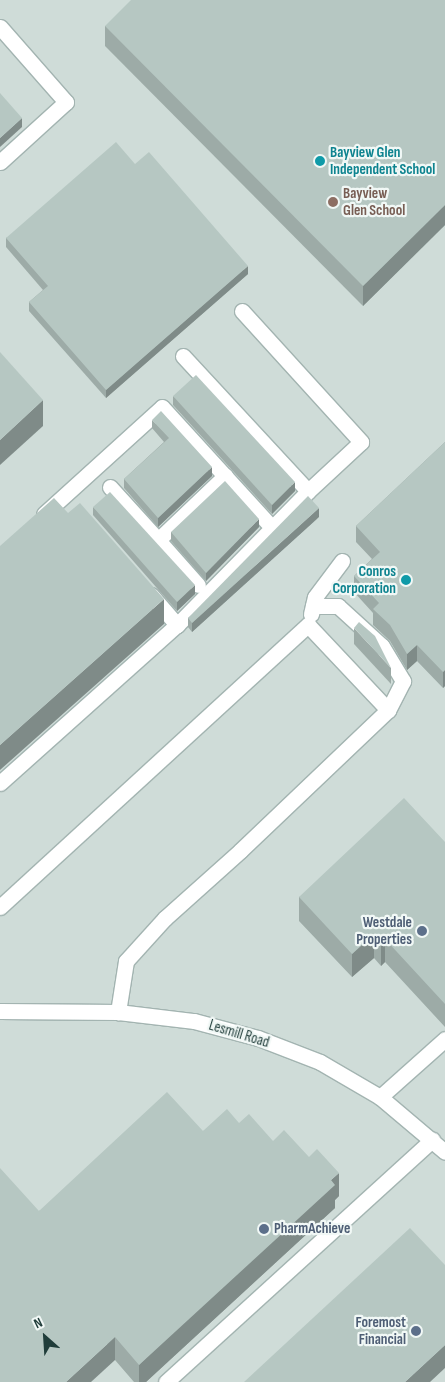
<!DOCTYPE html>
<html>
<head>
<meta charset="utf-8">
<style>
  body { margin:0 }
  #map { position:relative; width:445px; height:1382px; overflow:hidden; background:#e0ece9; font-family:"Sofia Sans Condensed",sans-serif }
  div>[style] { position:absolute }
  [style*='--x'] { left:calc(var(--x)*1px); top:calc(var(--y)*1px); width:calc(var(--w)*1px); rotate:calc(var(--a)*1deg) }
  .built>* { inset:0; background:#cfdcd8 }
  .roads { filter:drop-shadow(1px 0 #a3b4b1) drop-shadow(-1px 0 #a3b4b1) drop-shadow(0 1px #a3b4b1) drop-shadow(0 -1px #a3b4b1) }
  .service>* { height:15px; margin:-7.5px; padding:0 7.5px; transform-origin:7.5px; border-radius:7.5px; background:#fff }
  .tertiary>* { height:15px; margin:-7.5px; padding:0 7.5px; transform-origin:7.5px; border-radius:7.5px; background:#fff }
  .wall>* { inset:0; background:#9daba7 }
  .shaded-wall>* { inset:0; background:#7f8b88 }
  .building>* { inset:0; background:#b6c7c2 }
  .dots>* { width:14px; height:14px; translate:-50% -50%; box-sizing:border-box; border:2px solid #f1f8f6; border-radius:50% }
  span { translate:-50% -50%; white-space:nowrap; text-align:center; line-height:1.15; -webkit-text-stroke:4.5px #f1f8f6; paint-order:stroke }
  .culture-label { font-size:15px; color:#0d838f; font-weight:700 }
  .left { translate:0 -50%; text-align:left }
  .right { translate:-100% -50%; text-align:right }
  .education-label { font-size:15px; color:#785e54; font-weight:700 }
  .service-label { font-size:15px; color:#4e5e75; font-weight:700 }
  .street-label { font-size:15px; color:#203d3a }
  .north { position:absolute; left:20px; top:1312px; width:50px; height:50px; -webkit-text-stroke:4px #f1f8f6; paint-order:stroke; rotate:334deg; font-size:14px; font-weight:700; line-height:20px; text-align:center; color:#203d3a }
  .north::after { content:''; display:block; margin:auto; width:18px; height:22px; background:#203d3a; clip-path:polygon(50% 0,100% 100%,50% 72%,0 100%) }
</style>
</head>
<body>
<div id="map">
  <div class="built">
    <i style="clip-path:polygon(0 0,445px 0,445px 1382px,0 1382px)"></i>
  </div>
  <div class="roads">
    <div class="service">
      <i style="--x:0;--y:27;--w:100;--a:48.7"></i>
      <i style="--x:66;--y:102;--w:89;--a:137.7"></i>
      <i style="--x:242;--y:311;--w:177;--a:47.7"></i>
      <i style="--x:361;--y:442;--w:72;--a:137.2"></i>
      <i style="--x:110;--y:487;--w:72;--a:47.8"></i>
      <i style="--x:158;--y:540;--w:93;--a:-43.7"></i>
      <i style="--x:44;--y:514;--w:159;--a:-42.2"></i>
      <i style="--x:162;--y:407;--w:156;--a:47.6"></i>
      <i style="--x:158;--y:540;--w:60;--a:48.4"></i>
      <i style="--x:151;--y:595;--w:40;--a:49"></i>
      <i style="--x:313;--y:606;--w:25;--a:0"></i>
      <i style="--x:338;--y:606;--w:59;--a:42.3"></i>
      <i style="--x:382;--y:646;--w:41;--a:59"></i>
      <i style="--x:403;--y:681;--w:33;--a:117"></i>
      <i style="--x:311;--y:614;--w:17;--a:-77"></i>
      <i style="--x:315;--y:597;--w:45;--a:-53.1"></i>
      <i style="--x:0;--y:783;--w:237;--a:-41.8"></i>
      <i style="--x:177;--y:625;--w:187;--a:-45.6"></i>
      <i style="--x:308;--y:491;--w:184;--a:-132.8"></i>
      <i style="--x:0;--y:907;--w:418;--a:-42.5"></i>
      <i style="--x:308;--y:625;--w:117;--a:46.7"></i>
      <i style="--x:388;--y:710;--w:204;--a:136.4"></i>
      <i style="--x:240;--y:851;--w:101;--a:138.2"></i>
      <i style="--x:165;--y:918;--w:58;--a:132.2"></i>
      <i style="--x:126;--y:961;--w:52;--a:98.9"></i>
      <i style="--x:380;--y:1097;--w:87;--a:-41.7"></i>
      <i style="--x:166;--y:1382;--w:360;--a:-42.3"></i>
    </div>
    <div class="tertiary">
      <i style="--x:0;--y:1011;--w:118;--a:0.5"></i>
      <i style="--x:118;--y:1012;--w:77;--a:6.8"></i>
      <i style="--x:194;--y:1021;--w:66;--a:14.9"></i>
      <i style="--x:258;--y:1038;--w:66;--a:21.2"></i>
      <i style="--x:320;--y:1062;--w:69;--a:30.3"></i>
      <i style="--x:380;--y:1097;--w:85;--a:40.2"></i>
    </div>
  </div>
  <div class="wall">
    <i style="clip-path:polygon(445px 0,445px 225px,363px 306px,105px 46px,105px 26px)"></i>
    <i style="clip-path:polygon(135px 164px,248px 274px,106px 398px,29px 311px,29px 302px,43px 290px,6px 247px,6px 238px)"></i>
    <i style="clip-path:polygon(173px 396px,295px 491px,272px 514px,173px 405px)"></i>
    <i style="clip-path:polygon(152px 420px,212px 476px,158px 527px,124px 488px,124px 479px,164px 442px,152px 428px)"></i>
    <i style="clip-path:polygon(445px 442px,445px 686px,443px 688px,417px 661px,407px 670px,390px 641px,373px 625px,373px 613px,354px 592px,354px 576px,372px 559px,356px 542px,356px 526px)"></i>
    <i style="clip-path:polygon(93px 507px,195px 594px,177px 611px,93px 515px)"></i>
    <i style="clip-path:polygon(319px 517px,192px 632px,188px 627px,188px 618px)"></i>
    <i style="clip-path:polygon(259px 527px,206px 581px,171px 541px,171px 532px)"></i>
    <i style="clip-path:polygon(354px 628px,391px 668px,391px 684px,354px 644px)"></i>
    <i style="clip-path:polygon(445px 842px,445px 1027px,385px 962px,381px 966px,374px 958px,352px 977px,299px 921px,299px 897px)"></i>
    <i style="clip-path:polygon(239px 1123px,339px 1196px,335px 1200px,335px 1208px,146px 1382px,134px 1382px,115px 1360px,39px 1211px,203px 1131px)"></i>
  </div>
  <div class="shaded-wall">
    <i style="clip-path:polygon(22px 118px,22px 127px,0 147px,0 138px)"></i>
    <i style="clip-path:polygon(445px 205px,445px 225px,363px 306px,363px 286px)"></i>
    <i style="clip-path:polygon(248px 266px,248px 274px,106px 398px,106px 390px)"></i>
    <i style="clip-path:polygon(43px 400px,43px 426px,0 465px,0 440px)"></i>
    <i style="clip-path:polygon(212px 467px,212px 476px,158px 527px,158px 518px)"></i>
    <i style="clip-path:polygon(295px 482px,295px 491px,272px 514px,272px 505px)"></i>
    <i style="clip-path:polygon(319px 508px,319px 517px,192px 632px,192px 623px)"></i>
    <i style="clip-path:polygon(259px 519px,259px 527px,206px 581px,206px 573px)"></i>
    <i style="clip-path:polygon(195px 585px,195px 594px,177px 611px,177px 602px)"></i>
    <i style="clip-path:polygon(164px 599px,164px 624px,0 770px,0 745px)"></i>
    <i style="clip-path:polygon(417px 645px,417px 661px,407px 670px,407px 654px)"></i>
    <i style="clip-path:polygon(445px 670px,445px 686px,443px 688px,443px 672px)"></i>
    <i style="clip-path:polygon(374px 934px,374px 958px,352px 977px,352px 954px)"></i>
    <i style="clip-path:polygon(385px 939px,385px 962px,381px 966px,381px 943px)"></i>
    <i style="clip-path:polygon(339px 1173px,339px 1196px,335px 1200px,335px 1208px,146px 1382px,139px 1382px,139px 1365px,331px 1180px)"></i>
    <i style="clip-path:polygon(115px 1337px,115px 1360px,91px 1382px,66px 1382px)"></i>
    <i style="clip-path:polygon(445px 1345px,445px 1368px,430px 1382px,405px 1382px)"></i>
  </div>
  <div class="building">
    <i style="clip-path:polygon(131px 0,445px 0,445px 205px,363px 286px,105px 26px)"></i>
    <i style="clip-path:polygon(0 93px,22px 118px,0 138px)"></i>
    <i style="clip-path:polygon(116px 142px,135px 164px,149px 152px,248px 266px,106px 390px,29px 302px,48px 286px,6px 238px)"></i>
    <i style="clip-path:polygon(0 352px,43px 400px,0 440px)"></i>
    <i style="clip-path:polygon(196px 375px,295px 482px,272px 505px,173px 396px)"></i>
    <i style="clip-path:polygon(161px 411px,212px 467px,158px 518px,124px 479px,169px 438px,152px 420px)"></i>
    <i style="clip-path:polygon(445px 442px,445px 670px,443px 672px,417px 645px,407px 654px,390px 625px,373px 609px,379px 603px,354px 576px,380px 552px,356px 526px)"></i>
    <i style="clip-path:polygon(225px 481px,259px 519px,206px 573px,171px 532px)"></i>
    <i style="clip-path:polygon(110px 492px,195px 585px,177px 602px,93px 507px)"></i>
    <i style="clip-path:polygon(308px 496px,319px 508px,192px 623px,188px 618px)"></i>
    <i style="clip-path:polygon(54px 498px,68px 513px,80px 503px,164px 599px,0 745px,0 546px)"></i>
    <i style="clip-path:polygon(359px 622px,375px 636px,391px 668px,354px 628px)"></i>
    <i style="clip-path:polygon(404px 798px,445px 842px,445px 1004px,385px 939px,381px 943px,374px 934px,352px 954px,299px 897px)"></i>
    <i style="clip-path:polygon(167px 1092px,203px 1131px,227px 1109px,239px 1123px,249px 1114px,273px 1141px,284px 1130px,309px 1157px,317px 1149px,339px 1173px,331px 1180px,335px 1185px,139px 1365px,115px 1337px,66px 1382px,0 1382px,0 1168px,39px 1211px)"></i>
    <i style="clip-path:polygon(410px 1228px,445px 1265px,445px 1345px,405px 1382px,244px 1382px)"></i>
  </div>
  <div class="dots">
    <i style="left:320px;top:161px;background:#0f9aa8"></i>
    <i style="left:333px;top:202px;background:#8d6e63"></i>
    <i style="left:406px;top:580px;background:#0f9aa8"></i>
    <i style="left:422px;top:931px;background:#5c6f8a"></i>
    <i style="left:264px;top:1229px;background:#5c6f8a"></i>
    <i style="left:416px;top:1331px;background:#5c6f8a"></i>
  </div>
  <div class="culture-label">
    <span class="left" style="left:330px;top:161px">Bayview Glen<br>Independent School</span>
    <span class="right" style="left:396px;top:580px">Conros<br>Corporation</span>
  </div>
  <div class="education-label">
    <span class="left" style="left:343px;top:202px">Bayview<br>Glen School</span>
  </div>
  <div class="service-label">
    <span class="right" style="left:412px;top:931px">Westdale<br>Properties</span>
    <span class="left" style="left:274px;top:1229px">PharmAchieve</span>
    <span class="right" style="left:406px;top:1331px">Foremost<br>Financial</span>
  </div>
  <div class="street-label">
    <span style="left:239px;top:1034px;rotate:17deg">Lesmill Road</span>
  </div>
  <div class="north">N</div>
</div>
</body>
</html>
